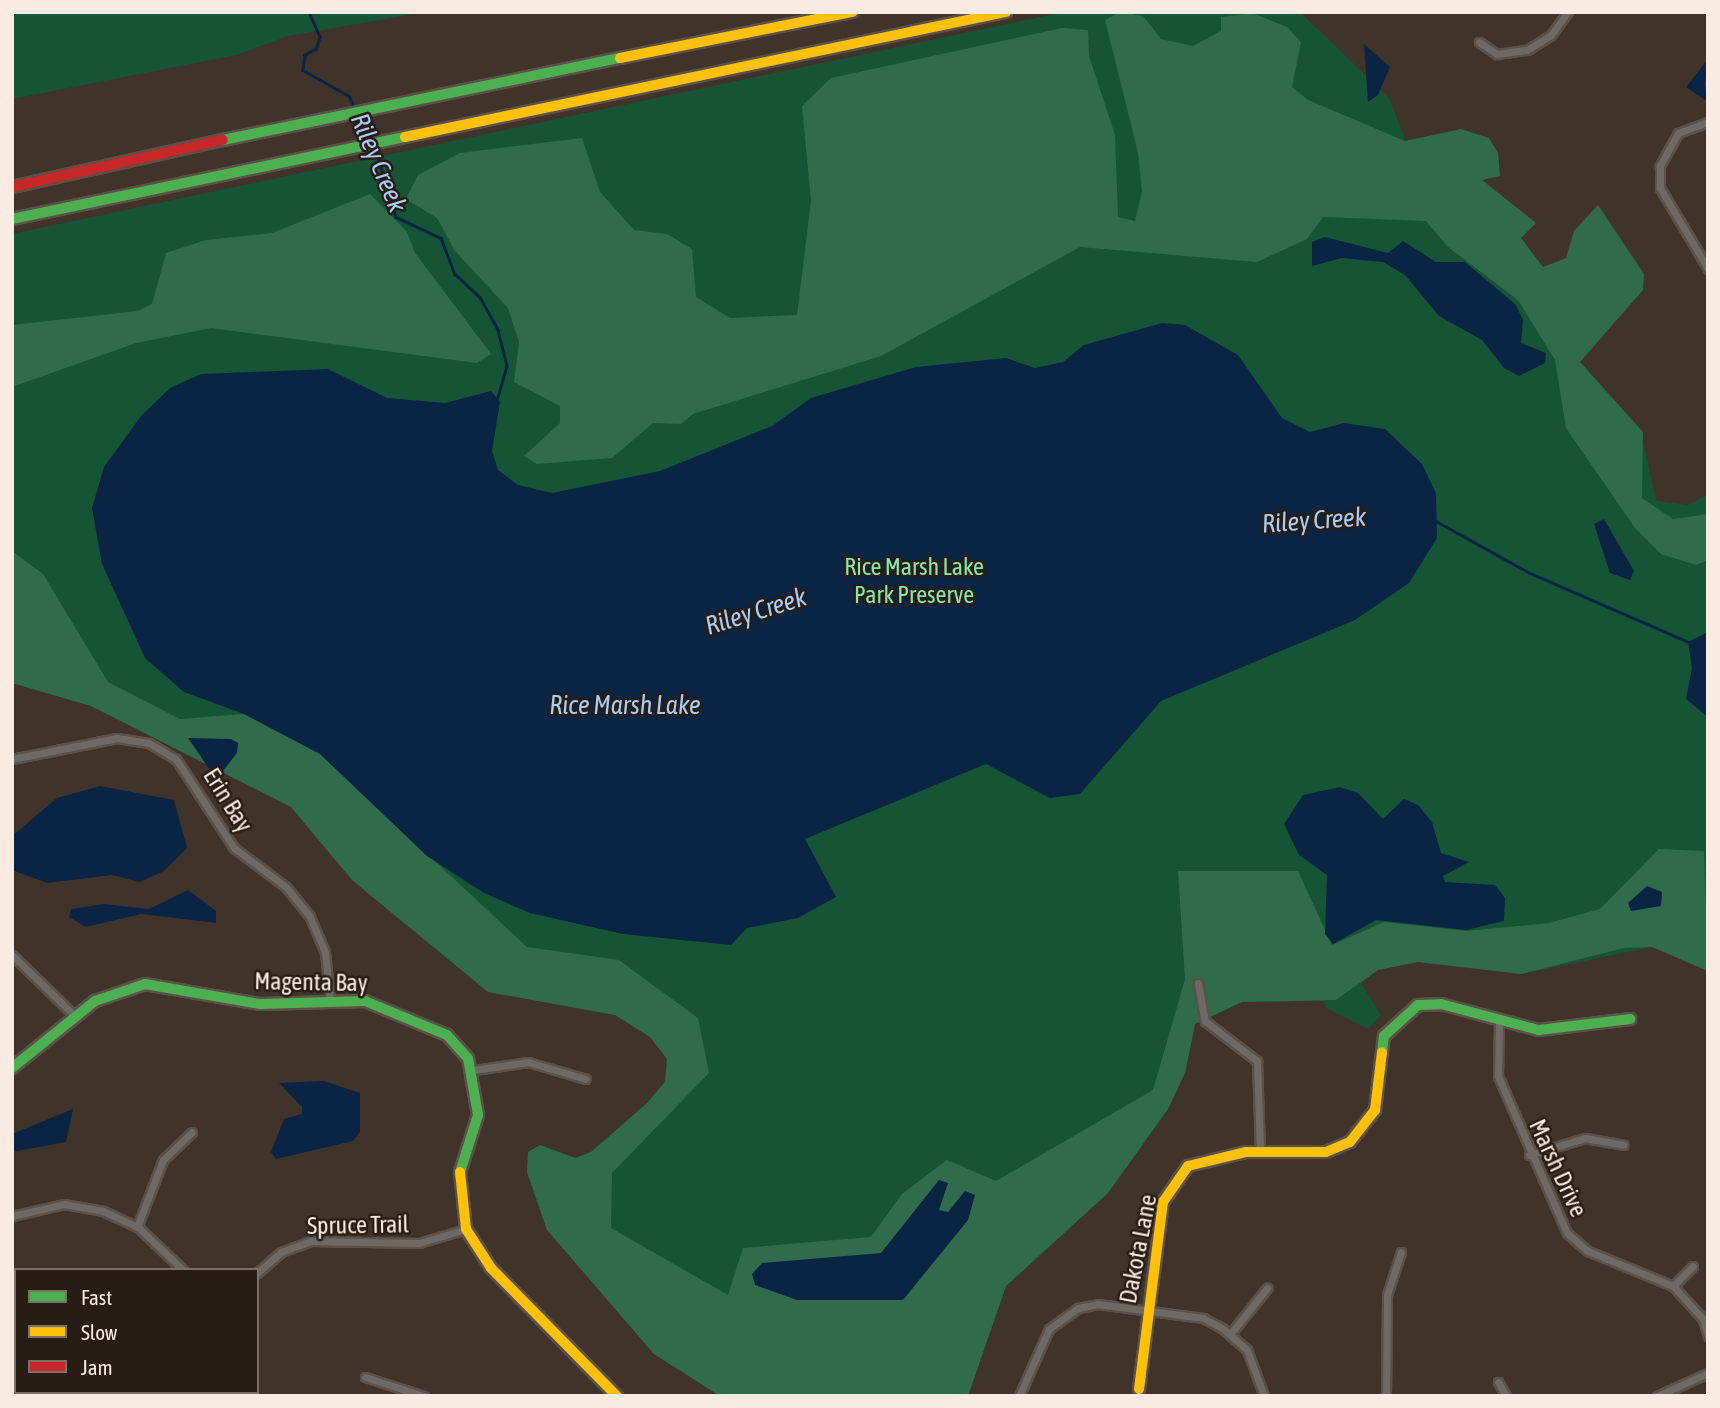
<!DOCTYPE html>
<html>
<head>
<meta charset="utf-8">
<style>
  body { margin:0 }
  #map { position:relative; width:1720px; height:1408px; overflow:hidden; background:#40342a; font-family:"Asap Condensed",sans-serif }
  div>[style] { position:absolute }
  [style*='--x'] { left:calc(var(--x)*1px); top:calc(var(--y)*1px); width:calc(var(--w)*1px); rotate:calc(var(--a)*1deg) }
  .green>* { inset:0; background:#165436 }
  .forest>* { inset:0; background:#306c4b }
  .water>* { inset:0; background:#092543 }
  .stream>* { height:2.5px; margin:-1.25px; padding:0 1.25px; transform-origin:1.25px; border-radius:1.25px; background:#092543 }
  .roads { filter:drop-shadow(2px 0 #5c5149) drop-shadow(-2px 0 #5c5149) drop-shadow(0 2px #5c5149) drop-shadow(0 -2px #5c5149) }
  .street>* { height:7px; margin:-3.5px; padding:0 3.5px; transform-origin:3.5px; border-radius:3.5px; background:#6e6965 }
  .fast>* { height:10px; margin:-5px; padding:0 5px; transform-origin:5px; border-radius:5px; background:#4caf50 }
  .slow>* { height:10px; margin:-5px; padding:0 5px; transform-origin:5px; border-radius:5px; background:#ffc107 }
  .jam>* { height:10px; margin:-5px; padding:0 5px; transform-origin:5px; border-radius:5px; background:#c62828 }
  span { translate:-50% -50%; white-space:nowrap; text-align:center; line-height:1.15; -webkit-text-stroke:5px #271d15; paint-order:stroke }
  .park-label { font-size:24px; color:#83e7af }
  .street-label { font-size:24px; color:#f9ebe1 }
  .water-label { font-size:26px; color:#a8ccf9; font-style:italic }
  .frame { position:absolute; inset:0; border:14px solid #f9ebe1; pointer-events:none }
  .legend { position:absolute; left:14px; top:1268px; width:245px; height:126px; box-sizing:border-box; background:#271d15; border:2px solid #7b6f67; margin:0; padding:9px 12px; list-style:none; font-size:21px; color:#f9ebe1 }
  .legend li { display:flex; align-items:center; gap:14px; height:35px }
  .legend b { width:35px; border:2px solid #7b6f67 }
</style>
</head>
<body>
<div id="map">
  <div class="green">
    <i style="clip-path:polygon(12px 12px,425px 12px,288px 36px,236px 55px,12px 99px)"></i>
    <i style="clip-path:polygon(1064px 12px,1300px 12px,1389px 98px,1416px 167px,1613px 400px,1644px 445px,1656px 501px,1688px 505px,1708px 494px,1708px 971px,1652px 947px,1521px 974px,1418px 962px,1378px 970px,1361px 983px,1381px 1015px,1368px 1029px,1326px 1008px,1325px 1001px,1242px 1002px,1195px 1024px,1185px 1073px,1168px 1109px,1108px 1193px,1006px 1286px,968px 1396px,720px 1396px,654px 1354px,547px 1230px,527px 1172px,528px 1152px,540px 1145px,575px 1158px,591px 1152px,647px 1103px,665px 1082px,667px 1059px,650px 1037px,615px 1015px,488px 992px,352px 880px,291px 807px,91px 706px,12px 683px,12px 234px)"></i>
  </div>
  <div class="forest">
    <i style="clip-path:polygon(1120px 12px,1143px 16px,1161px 39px,1193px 46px,1221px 31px,1221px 17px,1252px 13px,1287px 27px,1301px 42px,1292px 87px,1308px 100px,1405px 141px,1461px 129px,1489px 138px,1498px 153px,1500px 176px,1482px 180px,1536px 223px,1521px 238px,1543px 267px,1566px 258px,1574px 231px,1598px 205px,1644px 274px,1643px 290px,1580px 362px,1643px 432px,1642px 498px,1673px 519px,1708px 514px,1708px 560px,1696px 565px,1661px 554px,1635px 528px,1566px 428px,1555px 360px,1518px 300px,1448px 247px,1426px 221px,1323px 217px,1307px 239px,1257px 262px,1080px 247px,881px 356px,693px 414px,681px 424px,653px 423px,612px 458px,537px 464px,524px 456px,560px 423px,560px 406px,514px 382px,519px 342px,508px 308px,455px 251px,437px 218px,406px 199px,418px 175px,460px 153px,582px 138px,600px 192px,634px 230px,667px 234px,692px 249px,696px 297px,730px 318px,797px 315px,811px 201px,802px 106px,831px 78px,1062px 28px,1088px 30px,1089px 56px,1115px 135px,1118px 217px,1135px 221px,1142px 192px,1138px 153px,1105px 20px)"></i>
    <i style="clip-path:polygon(370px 194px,407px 232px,415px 253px,491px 354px,477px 363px,211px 328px,136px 343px,12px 387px,12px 325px,138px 311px,152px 304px,166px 253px,206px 240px,272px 233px)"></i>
    <i style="clip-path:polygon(12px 551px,43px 574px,108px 682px,180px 719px,244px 714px,320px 754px,527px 947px,619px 960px,698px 1018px,709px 1073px,612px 1173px,611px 1228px,728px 1295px,743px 1248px,871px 1237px,902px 1194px,947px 1160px,996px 1181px,1153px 1090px,1185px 979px,1178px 871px,1298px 871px,1332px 945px,1384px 922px,1467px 931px,1549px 923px,1600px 909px,1659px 849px,1704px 851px,1708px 971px,1652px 947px,1624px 948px,1521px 974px,1418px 962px,1378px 970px,1336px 1000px,1242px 1002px,1195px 1024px,1185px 1073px,1168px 1109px,1108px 1193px,1006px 1286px,968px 1396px,720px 1396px,654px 1354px,547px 1230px,527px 1172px,528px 1152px,540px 1145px,575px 1158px,591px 1152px,647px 1103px,665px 1082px,667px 1059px,650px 1037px,615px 1015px,488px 992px,352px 880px,291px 807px,91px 706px,12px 683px)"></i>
  </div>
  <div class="water">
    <i style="clip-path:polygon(1364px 44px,1390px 67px,1378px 95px,1368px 102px)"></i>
    <i style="clip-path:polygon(1708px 59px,1705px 85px,1707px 101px,1686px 87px)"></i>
    <i style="clip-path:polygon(1325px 237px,1388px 253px,1403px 241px,1436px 262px,1465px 262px,1516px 305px,1523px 320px,1521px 343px,1546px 353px,1545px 363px,1519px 376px,1504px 368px,1482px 340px,1439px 316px,1405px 275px,1383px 262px,1342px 258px,1312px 266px,1312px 242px)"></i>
    <i style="clip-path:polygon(1162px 323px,1185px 325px,1238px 355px,1282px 418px,1310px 432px,1344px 423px,1385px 429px,1422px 464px,1436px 493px,1437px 538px,1409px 583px,1355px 620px,1161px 701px,1080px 794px,1050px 798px,986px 764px,805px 839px,836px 897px,798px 918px,747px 928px,731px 945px,623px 934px,530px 913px,484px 893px,427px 856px,320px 754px,244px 714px,184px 692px,145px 658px,102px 564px,92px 508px,104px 467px,141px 416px,170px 388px,201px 374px,328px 369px,387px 398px,445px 403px,491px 391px,500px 402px,492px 451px,498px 470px,518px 485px,552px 493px,660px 471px,772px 426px,811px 398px,916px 367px,1006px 358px,1035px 368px,1063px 362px,1084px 345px)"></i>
    <i style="clip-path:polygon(1604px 519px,1634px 571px,1630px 580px,1610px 573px,1594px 524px)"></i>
    <i style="clip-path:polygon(1706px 633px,1708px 634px,1708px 717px,1686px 699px,1692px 668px,1688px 642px)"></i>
    <i style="clip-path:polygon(188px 738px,231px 739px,238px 743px,237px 753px,223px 771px,212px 773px)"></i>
    <i style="clip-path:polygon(100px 786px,174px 800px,187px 848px,164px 871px,140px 882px,112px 875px,47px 883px,12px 870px,12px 836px,57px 798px)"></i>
    <i style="clip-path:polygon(1340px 787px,1358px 793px,1383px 819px,1404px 799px,1418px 805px,1432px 822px,1441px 853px,1469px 862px,1443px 876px,1445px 882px,1495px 885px,1505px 898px,1504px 921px,1466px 930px,1376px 920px,1333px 944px,1325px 934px,1327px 875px,1299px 855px,1284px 824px,1303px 795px)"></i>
    <i style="clip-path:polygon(1647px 886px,1662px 892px,1661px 906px,1631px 911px,1628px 903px)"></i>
    <i style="clip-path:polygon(188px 890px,216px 911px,216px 923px,141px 914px,86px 927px,69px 917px,71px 909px,104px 904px,149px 909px)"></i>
    <i style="clip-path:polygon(324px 1081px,360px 1093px,360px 1132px,353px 1141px,276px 1159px,271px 1152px,284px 1119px,302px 1114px,302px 1107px,279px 1083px)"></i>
    <i style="clip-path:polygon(73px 1109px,66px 1142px,12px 1152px,12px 1134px)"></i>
    <i style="clip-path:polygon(939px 1180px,948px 1183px,939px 1210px,948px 1212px,965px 1191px,975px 1195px,968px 1220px,903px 1300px,797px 1300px,755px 1285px,752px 1274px,762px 1263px,881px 1253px)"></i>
  </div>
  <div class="stream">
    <i style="--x:309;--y:12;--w:27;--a:66"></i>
    <i style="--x:320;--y:37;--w:13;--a:108"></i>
    <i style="--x:316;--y:49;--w:13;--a:151"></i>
    <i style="--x:305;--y:55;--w:15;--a:98"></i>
    <i style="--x:303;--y:70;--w:53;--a:29.5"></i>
    <i style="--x:349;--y:96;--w:11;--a:63"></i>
    <i style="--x:359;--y:116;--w:28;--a:63"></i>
    <i style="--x:375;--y:147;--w:73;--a:73.3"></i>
    <i style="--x:396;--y:217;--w:50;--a:25"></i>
    <i style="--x:441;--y:238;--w:39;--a:69"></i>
    <i style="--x:455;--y:274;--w:34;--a:43"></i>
    <i style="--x:480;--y:297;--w:38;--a:61"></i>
    <i style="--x:498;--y:330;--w:37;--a:76"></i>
    <i style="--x:507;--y:366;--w:35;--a:106"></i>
    <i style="--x:1436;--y:521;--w:107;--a:29"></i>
    <i style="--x:1530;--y:573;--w:176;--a:23.5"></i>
  </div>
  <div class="roads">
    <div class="street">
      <i style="--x:1479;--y:42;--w:22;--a:34"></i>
      <i style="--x:1497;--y:54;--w:30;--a:-8"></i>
      <i style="--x:1527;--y:50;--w:28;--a:-32"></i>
      <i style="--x:1551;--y:35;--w:29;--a:-54"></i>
      <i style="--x:1708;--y:122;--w:32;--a:160"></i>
      <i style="--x:1678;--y:133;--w:38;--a:119"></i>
      <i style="--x:1660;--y:166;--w:22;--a:90"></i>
      <i style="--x:1660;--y:188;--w:94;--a:59.3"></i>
      <i style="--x:12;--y:759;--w:107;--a:-11.3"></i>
      <i style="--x:117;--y:738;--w:32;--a:9"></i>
      <i style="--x:149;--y:743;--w:31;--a:31"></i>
      <i style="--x:176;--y:759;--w:106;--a:56.9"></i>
      <i style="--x:234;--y:848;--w:65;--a:36.9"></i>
      <i style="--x:286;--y:887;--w:38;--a:51"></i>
      <i style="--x:310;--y:917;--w:38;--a:67"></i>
      <i style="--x:325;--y:952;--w:48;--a:84.1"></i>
      <i style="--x:12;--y:955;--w:88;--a:44.1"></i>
      <i style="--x:1198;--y:983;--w:39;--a:80"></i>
      <i style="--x:1205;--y:1021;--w:66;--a:37.6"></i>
      <i style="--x:1257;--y:1061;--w:91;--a:88.1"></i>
      <i style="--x:1499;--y:1024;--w:52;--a:91.1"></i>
      <i style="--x:1498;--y:1076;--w:171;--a:66.3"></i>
      <i style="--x:1567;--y:1233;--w:28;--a:41"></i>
      <i style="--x:1588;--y:1251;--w:92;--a:22.4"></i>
      <i style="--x:1673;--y:1286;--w:45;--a:47.7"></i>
      <i style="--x:1703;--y:1319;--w:18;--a:74"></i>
      <i style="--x:474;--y:1070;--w:55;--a:-8.4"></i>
      <i style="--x:528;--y:1062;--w:60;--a:16.3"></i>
      <i style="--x:1529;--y:1155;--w:59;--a:-16.9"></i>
      <i style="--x:1585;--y:1138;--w:39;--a:10"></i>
      <i style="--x:12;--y:1216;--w:53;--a:-13"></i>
      <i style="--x:64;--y:1204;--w:40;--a:10"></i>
      <i style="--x:103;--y:1211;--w:40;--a:25"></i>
      <i style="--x:139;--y:1228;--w:61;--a:43.7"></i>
      <i style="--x:137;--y:1227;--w:72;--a:-68.8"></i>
      <i style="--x:163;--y:1160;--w:40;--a:-44"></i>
      <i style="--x:257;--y:1273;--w:32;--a:-41"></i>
      <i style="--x:281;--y:1252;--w:32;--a:-20"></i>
      <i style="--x:311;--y:1241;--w:108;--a:1.1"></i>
      <i style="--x:419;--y:1243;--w:49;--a:-16.6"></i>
      <i style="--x:1673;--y:1286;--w:28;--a:-45"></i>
      <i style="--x:1231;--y:1333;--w:58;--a:-51.3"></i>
      <i style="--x:365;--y:1377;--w:62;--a:17.9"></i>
      <i style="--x:1498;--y:1382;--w:16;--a:60"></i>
      <i style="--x:29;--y:1396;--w:5;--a:-53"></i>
      <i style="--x:202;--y:1396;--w:5;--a:-53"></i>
      <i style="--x:1019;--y:1396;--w:73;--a:-65.9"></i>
      <i style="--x:1049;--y:1329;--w:36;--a:-36"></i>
      <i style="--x:1078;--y:1308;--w:20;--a:-11"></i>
      <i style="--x:1098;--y:1304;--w:106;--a:7.6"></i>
      <i style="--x:1203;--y:1318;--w:21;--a:28"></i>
      <i style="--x:1222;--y:1328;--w:33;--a:41"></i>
      <i style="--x:1247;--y:1350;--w:49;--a:69.7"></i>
      <i style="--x:1386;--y:1396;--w:101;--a:-89.4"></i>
      <i style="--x:1387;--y:1295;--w:45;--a:-72"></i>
      <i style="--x:1657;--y:1396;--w:56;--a:-24.3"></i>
    </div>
    <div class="fast">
      <i style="--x:223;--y:140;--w:405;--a:-11.7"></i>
      <i style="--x:12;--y:219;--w:401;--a:-11.8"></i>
      <i style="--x:1382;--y:1052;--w:16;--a:-83"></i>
      <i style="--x:1384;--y:1036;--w:46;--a:-42.4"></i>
      <i style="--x:1418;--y:1005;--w:23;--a:-2"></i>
      <i style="--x:1441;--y:1004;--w:101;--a:14.9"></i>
      <i style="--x:1539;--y:1030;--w:92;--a:-6.9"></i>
      <i style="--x:12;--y:1068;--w:107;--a:-38.9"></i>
      <i style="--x:95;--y:1001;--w:53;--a:-18.8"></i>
      <i style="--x:145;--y:984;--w:117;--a:9.9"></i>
      <i style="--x:260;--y:1004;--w:105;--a:-1.6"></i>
      <i style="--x:365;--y:1001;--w:89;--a:22.5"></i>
      <i style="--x:447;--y:1035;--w:31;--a:48"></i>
      <i style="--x:468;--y:1058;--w:58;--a:80"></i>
      <i style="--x:478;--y:1115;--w:60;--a:107.5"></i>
    </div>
    <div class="slow">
      <i style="--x:620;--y:58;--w:237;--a:-11.2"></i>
      <i style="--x:405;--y:137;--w:614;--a:-11.75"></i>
      <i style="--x:460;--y:1172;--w:57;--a:84"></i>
      <i style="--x:466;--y:1229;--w:46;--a:57.3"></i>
      <i style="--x:491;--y:1268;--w:180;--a:45.5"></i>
      <i style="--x:1139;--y:1389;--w:189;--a:-82.7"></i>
      <i style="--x:1163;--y:1202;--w:44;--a:-55.2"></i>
      <i style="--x:1188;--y:1166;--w:60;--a:-13.6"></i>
      <i style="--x:1246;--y:1152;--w:80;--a:0"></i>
      <i style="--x:1326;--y:1152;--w:26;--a:-23"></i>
      <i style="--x:1350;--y:1142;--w:41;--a:-52"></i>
      <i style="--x:1375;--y:1110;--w:58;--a:-83.1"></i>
    </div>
    <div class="jam">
      <i style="--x:12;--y:187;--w:216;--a:-12.6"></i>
    </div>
  </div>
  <div class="park-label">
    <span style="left:914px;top:581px">Rice Marsh Lake<br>Park Preserve</span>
  </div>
  <div class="street-label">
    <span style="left:228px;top:800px;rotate:58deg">Erin Bay</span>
    <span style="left:311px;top:982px;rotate:1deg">Magenta Bay</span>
    <span style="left:1558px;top:1168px;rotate:65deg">Marsh Drive</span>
    <span style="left:358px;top:1225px;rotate:-1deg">Spruce Trail</span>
    <span style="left:1138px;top:1249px;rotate:-79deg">Dakota Lane</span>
  </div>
  <div class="water-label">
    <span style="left:378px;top:163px;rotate:67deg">Riley Creek</span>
    <span style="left:1314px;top:521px;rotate:-4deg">Riley Creek</span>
    <span style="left:756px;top:612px;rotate:-17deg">Riley Creek</span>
    <span style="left:625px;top:706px">Rice Marsh Lake</span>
  </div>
  <div class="frame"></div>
  <ul class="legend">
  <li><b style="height:9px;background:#4caf50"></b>Fast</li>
  <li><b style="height:9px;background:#ffc107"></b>Slow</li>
  <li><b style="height:9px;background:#c62828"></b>Jam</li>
  </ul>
</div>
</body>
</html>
